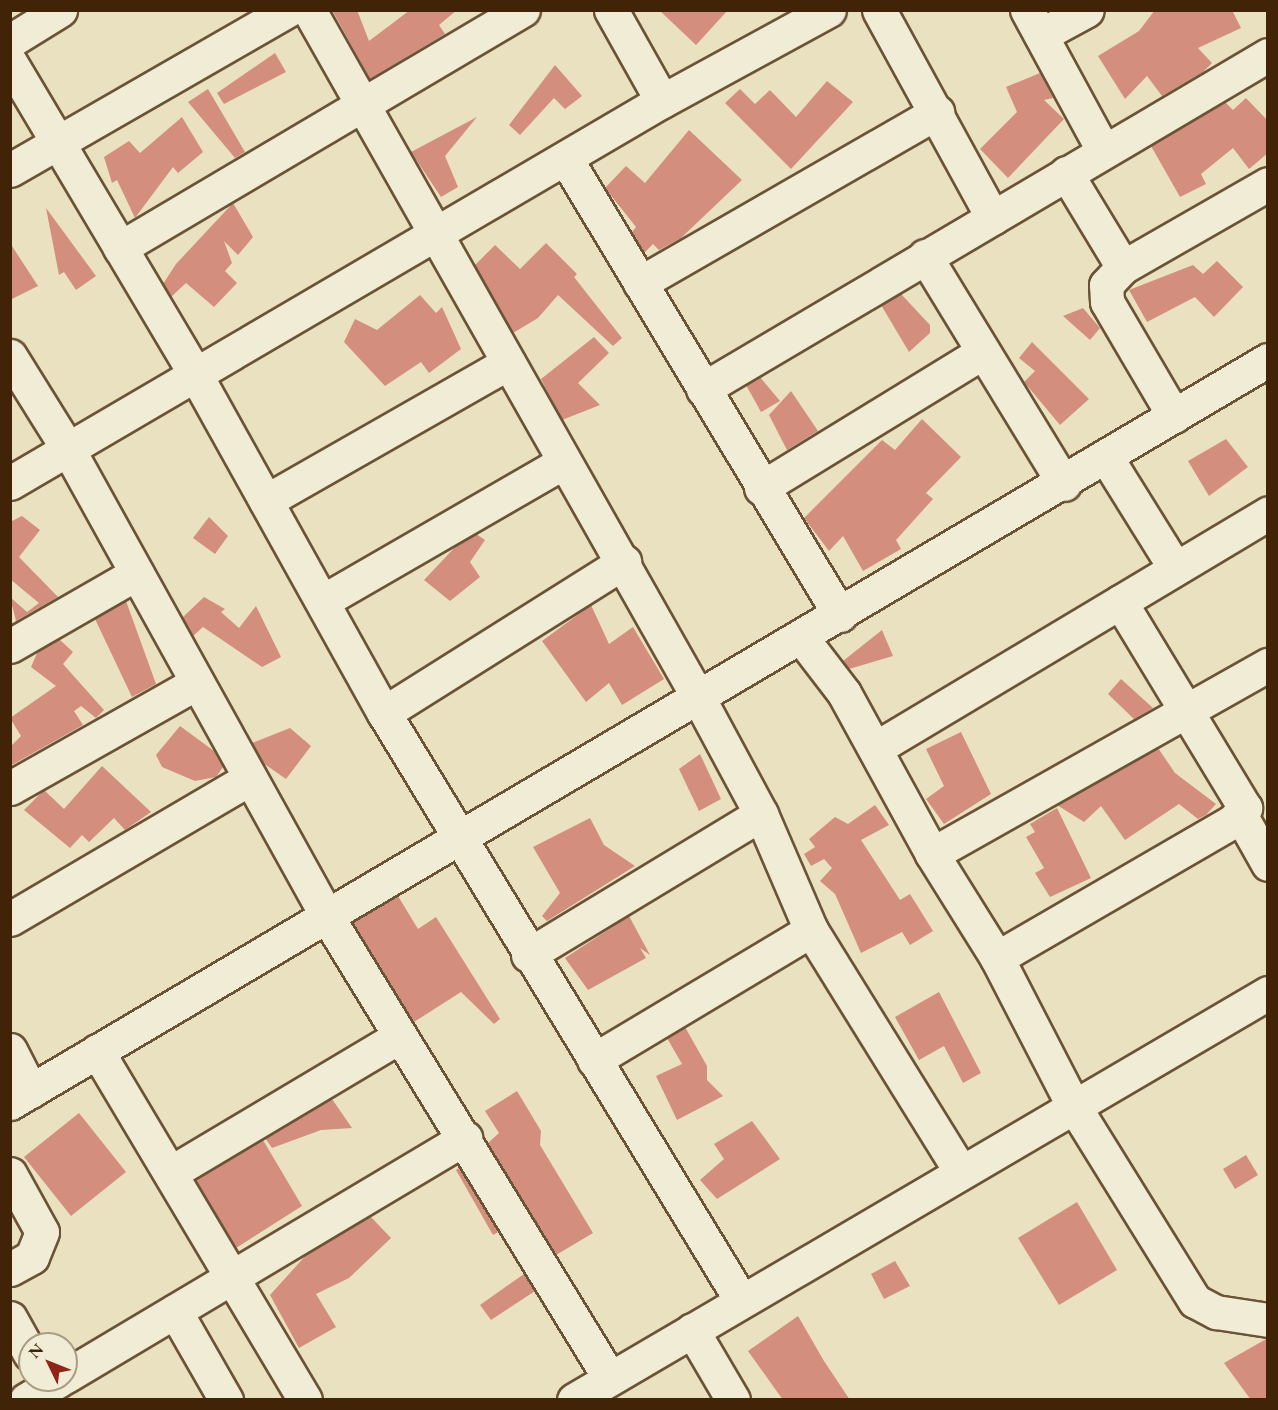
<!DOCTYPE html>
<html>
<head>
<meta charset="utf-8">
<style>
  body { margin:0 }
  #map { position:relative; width:1278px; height:1410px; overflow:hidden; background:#eae1c0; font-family:"EB Garamond",serif }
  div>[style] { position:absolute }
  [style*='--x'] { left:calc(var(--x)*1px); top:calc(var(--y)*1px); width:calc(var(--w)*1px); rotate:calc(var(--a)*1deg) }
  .building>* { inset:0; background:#d48e7e }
  .roads { filter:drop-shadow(2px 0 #6b5336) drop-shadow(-2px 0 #6b5336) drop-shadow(0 2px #6b5336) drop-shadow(0 -2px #6b5336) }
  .minor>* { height:33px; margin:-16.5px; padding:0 16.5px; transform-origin:16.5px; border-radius:16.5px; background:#f1ecd6 }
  span { translate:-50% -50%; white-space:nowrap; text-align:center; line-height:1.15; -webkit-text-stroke:4.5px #f1ecd6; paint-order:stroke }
  .frame { position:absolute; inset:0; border:12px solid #412408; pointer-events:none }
  .north { position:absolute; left:18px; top:1332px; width:60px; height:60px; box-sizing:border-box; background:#f1ecd6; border:2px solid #ab9c84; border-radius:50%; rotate:313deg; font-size:16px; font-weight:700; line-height:24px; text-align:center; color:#412408 }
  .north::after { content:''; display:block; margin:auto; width:21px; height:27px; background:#8f2418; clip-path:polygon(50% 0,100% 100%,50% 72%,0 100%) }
</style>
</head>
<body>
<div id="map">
  <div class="building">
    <i style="clip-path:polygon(332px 10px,357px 10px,369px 41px,410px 10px,457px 10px,439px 25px,445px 34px,370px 79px)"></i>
    <i style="clip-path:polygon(659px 10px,728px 10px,696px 45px)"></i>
    <i style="clip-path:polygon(1155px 10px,1232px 10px,1241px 28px,1198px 48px,1212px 63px,1203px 72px,1162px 96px,1147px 76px,1125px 99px,1098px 56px,1139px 31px)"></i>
    <i style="clip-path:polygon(275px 53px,286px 72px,224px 104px,217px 93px)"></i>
    <i style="clip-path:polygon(555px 65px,582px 96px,565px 109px,554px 98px,520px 135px,509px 125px)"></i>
    <i style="clip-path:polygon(1040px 73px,1053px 98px,1044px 100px,1064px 119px,1008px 178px,980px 149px,1017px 112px,1006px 87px)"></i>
    <i style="clip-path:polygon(827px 81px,853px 102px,791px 169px,725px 103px,740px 89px,755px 104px,770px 90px,796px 117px)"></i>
    <i style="clip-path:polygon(208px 89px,245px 152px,235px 158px,188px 102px)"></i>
    <i style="clip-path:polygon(1246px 98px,1268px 121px,1268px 153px,1249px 169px,1233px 148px,1201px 174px,1206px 184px,1180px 197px,1151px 146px,1225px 102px,1233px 110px)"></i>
    <i style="clip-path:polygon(182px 117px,203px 152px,178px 173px,173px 167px,135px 218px,117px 180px,112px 183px,104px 157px,129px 141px,140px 153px)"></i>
    <i style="clip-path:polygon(477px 117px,445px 156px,458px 187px,441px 197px,411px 152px)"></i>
    <i style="clip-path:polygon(689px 130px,742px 180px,681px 238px,659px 250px,653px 244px,644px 253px,632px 232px,636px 227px,605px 188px,626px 166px,645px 183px)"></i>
    <i style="clip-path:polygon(233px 203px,253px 237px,238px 255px,224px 241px,232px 263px,225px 271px,237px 283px,214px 307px,186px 283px,171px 297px,163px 284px,176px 264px)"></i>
    <i style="clip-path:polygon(46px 208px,96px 276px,76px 290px,64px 272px,59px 275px)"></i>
    <i style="clip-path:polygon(10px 243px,38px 286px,10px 300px)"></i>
    <i style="clip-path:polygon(546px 243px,577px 274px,574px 277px,622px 338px,613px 346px,558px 295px,538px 318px,513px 333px,475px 265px,495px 245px,520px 269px)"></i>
    <i style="clip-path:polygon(1217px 261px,1243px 287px,1214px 317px,1195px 297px,1147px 322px,1129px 290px,1193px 265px,1203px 274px)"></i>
    <i style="clip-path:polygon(901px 294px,930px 325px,930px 333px,909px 352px,881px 305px)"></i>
    <i style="clip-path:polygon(420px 295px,436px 313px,442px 307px,461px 349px,429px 373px,421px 362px,385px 386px,344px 342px,355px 319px,377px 330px)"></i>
    <i style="clip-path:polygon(1083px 308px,1100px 328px,1090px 340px,1063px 316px)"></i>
    <i style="clip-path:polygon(594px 337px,609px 353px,578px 383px,600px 405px,562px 420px,541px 379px)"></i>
    <i style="clip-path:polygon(1032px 342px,1089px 399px,1060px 425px,1024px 382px,1035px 371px,1019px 358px)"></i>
    <i style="clip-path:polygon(760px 377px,780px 401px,761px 412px,746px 385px)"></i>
    <i style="clip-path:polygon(791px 391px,818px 431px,787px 450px,769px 415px)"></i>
    <i style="clip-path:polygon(922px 419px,961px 457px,926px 493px,933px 499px,896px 540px,901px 549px,863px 571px,843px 536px,829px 551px,804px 518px,882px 440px,895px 450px)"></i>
    <i style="clip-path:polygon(1226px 439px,1248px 467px,1209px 496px,1188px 461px)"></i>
    <i style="clip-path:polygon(22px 516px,40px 530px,19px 557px,58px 597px,16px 621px,10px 597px,27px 612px,39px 603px,10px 579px,10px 522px)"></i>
    <i style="clip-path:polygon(209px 517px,228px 536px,215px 554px,193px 538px)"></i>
    <i style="clip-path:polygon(476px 534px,485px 540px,470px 562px,480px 577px,450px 601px,424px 580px,457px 545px)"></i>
    <i style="clip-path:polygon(204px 597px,225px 609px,221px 612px,239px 628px,256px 606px,281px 657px,262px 667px,203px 627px,193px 636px,183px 617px)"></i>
    <i style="clip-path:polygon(126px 601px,156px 684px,132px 697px,95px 619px)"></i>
    <i style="clip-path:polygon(591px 605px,609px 644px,633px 627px,664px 679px,622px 705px,609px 683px,586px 702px,542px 641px)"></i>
    <i style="clip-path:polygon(882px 630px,893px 656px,849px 669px,843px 661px)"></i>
    <i style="clip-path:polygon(59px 639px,73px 652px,63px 664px,104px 710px,96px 718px,81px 706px,74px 711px,83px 725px,10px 766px,10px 747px,21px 736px,10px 718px,56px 686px,31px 667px,38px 651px)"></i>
    <i style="clip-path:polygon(1121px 679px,1153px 708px,1134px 719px,1108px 694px)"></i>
    <i style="clip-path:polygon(180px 726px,214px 751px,223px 767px,216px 777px,195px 781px,162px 767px,156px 755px)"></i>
    <i style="clip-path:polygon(290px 728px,311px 746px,286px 779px,263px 763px,252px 743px)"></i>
    <i style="clip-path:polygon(961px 732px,991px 794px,944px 824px,926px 799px,944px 786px,926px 749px)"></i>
    <i style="clip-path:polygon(1158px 748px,1175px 773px,1216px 804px,1206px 815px,1198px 819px,1179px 804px,1125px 840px,1101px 806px,1084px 822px,1057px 805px)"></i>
    <i style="clip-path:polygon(700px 754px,721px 799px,699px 811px,679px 769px)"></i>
    <i style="clip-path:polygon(102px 766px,151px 812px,125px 830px,114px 818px,89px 842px,82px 835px,70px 848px,24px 810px,44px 790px,64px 809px)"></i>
    <i style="clip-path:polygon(875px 805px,889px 825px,861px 840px,900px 900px,910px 894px,933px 931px,910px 945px,902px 932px,861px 953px,835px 894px,820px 881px,832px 868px,824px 859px,811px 866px,804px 854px,815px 847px,809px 839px,835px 817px,848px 824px)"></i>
    <i style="clip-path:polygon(1057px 808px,1091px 878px,1050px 897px,1035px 873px,1044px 868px,1026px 837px,1035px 832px,1030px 824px)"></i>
    <i style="clip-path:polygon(590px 818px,604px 845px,635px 866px,547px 921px,542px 916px,560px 893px,533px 847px)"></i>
    <i style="clip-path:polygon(398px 896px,418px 929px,436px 917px,500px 1019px,494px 1024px,461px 992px,414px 1022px,353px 922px)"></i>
    <i style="clip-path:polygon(629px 916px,650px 955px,640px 948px,646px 958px,588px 990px,565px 958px)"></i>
    <i style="clip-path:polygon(939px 992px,981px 1073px,963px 1083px,944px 1046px,919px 1060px,895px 1017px)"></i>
    <i style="clip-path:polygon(685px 1027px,707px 1066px,707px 1080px,723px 1096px,677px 1120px,656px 1076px,682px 1064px,667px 1038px)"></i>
    <i style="clip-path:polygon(517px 1091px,541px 1131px,540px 1145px,593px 1233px,556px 1255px,488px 1143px,499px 1133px,485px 1111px)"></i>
    <i style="clip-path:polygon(332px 1099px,352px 1128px,321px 1130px,272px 1148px,265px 1138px)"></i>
    <i style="clip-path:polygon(79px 1113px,126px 1172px,71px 1216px,24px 1157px)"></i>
    <i style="clip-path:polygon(752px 1121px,780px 1159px,717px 1199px,700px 1180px,724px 1159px,714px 1144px)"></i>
    <i style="clip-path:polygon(263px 1140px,302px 1206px,236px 1248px,196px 1180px)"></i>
    <i style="clip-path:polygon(1246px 1155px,1258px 1175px,1235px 1189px,1223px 1169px)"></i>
    <i style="clip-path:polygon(459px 1168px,498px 1232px,493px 1235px,456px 1170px)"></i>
    <i style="clip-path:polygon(1077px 1202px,1117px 1270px,1059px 1305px,1018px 1238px)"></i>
    <i style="clip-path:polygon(370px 1216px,391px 1238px,349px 1278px,316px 1294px,336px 1327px,299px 1348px,270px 1295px,308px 1253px)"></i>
    <i style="clip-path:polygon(895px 1261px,910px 1286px,884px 1299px,871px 1274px)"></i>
    <i style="clip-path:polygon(524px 1274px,535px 1291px,491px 1320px,480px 1305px)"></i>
    <i style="clip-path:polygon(798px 1316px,824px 1361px,850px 1400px,783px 1400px,748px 1351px)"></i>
    <i style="clip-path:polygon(1268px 1338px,1268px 1400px,1251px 1400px,1224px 1363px)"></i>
  </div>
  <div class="roads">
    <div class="minor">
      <i style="--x:309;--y:10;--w:789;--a:60.48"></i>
      <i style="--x:698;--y:697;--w:133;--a:61.7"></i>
      <i style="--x:761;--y:814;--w:126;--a:66.7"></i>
      <i style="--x:811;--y:930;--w:281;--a:58.2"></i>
      <i style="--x:611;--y:10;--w:104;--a:60.7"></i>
      <i style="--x:879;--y:10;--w:237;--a:61.3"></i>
      <i style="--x:1027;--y:10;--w:159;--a:61.5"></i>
      <i style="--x:1041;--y:35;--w:52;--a:-28.5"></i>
      <i style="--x:10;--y:41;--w:59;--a:-31.8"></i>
      <i style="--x:10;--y:62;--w:360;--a:59.3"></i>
      <i style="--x:194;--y:372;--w:390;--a:60.9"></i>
      <i style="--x:384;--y:713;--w:687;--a:58.69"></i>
      <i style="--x:566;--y:159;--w:532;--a:59"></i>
      <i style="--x:10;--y:170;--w:321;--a:-29.9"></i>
      <i style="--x:1066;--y:173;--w:110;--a:58.8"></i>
      <i style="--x:120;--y:248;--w:468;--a:-30.6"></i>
      <i style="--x:925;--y:256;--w:267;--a:58.6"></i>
      <i style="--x:640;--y:283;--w:343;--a:-29.9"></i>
      <i style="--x:10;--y:356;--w:110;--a:58.1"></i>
      <i style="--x:68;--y:449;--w:536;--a:61"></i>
      <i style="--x:328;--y:918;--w:538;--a:58.53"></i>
      <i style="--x:703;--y:389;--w:656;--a:-30.59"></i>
      <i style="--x:1174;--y:416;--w:132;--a:-120.4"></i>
      <i style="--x:1107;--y:302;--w:17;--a:-93"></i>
      <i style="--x:1106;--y:285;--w:25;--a:-47"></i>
      <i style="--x:1123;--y:267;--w:167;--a:-29.8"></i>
      <i style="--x:1106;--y:457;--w:131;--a:58.1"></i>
      <i style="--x:10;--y:483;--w:756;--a:-30.37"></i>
      <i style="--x:662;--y:101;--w:190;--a:-28.6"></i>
      <i style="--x:761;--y:488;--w:260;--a:-31.5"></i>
      <i style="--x:266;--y:501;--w:279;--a:-29.7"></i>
      <i style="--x:323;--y:601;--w:278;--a:-30"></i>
      <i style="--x:801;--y:637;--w:71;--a:52.5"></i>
      <i style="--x:844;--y:693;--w:183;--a:61.3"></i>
      <i style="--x:932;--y:854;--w:123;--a:58"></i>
      <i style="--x:997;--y:958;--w:163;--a:62.7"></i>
      <i style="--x:1072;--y:1103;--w:233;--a:58.2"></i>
      <i style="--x:1195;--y:1301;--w:24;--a:28"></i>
      <i style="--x:1216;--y:1312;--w:53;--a:8.7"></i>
      <i style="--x:10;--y:646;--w:146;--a:-29.9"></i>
      <i style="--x:384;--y:713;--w:284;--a:-32.2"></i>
      <i style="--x:876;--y:748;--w:457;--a:-30.9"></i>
      <i style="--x:10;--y:788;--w:214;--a:-29.4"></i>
      <i style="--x:1241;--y:816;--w:55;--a:60.6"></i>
      <i style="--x:932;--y:854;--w:386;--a:-29.4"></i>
      <i style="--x:10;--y:919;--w:277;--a:-30.4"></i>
      <i style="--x:528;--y:955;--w:272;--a:-31.2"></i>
      <i style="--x:997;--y:958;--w:273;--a:-30.1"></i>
      <i style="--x:1233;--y:821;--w:18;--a:-47"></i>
      <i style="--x:1245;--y:808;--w:241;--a:-121.2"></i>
      <i style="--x:10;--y:1050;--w:46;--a:62.9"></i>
      <i style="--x:97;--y:1051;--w:406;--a:59.2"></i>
      <i style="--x:594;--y:1060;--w:253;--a:-30.9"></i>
      <i style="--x:10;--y:1103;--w:1461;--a:-30.57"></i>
      <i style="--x:172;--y:1172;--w:265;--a:-30.8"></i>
      <i style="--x:10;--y:1174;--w:66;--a:61.1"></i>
      <i style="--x:42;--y:1232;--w:27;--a:112"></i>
      <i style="--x:32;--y:1257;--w:25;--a:151"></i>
      <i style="--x:175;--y:1311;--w:103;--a:60.2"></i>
      <i style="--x:10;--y:1318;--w:41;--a:60.9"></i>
      <i style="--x:692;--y:1330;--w:81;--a:59.6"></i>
      <i style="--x:66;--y:1376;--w:465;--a:-30.8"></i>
      <i style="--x:26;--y:1400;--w:39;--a:-31"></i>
      <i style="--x:574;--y:1400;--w:805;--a:-30.39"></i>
    </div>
  </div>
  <div class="frame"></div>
  <div class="north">N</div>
</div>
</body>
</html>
